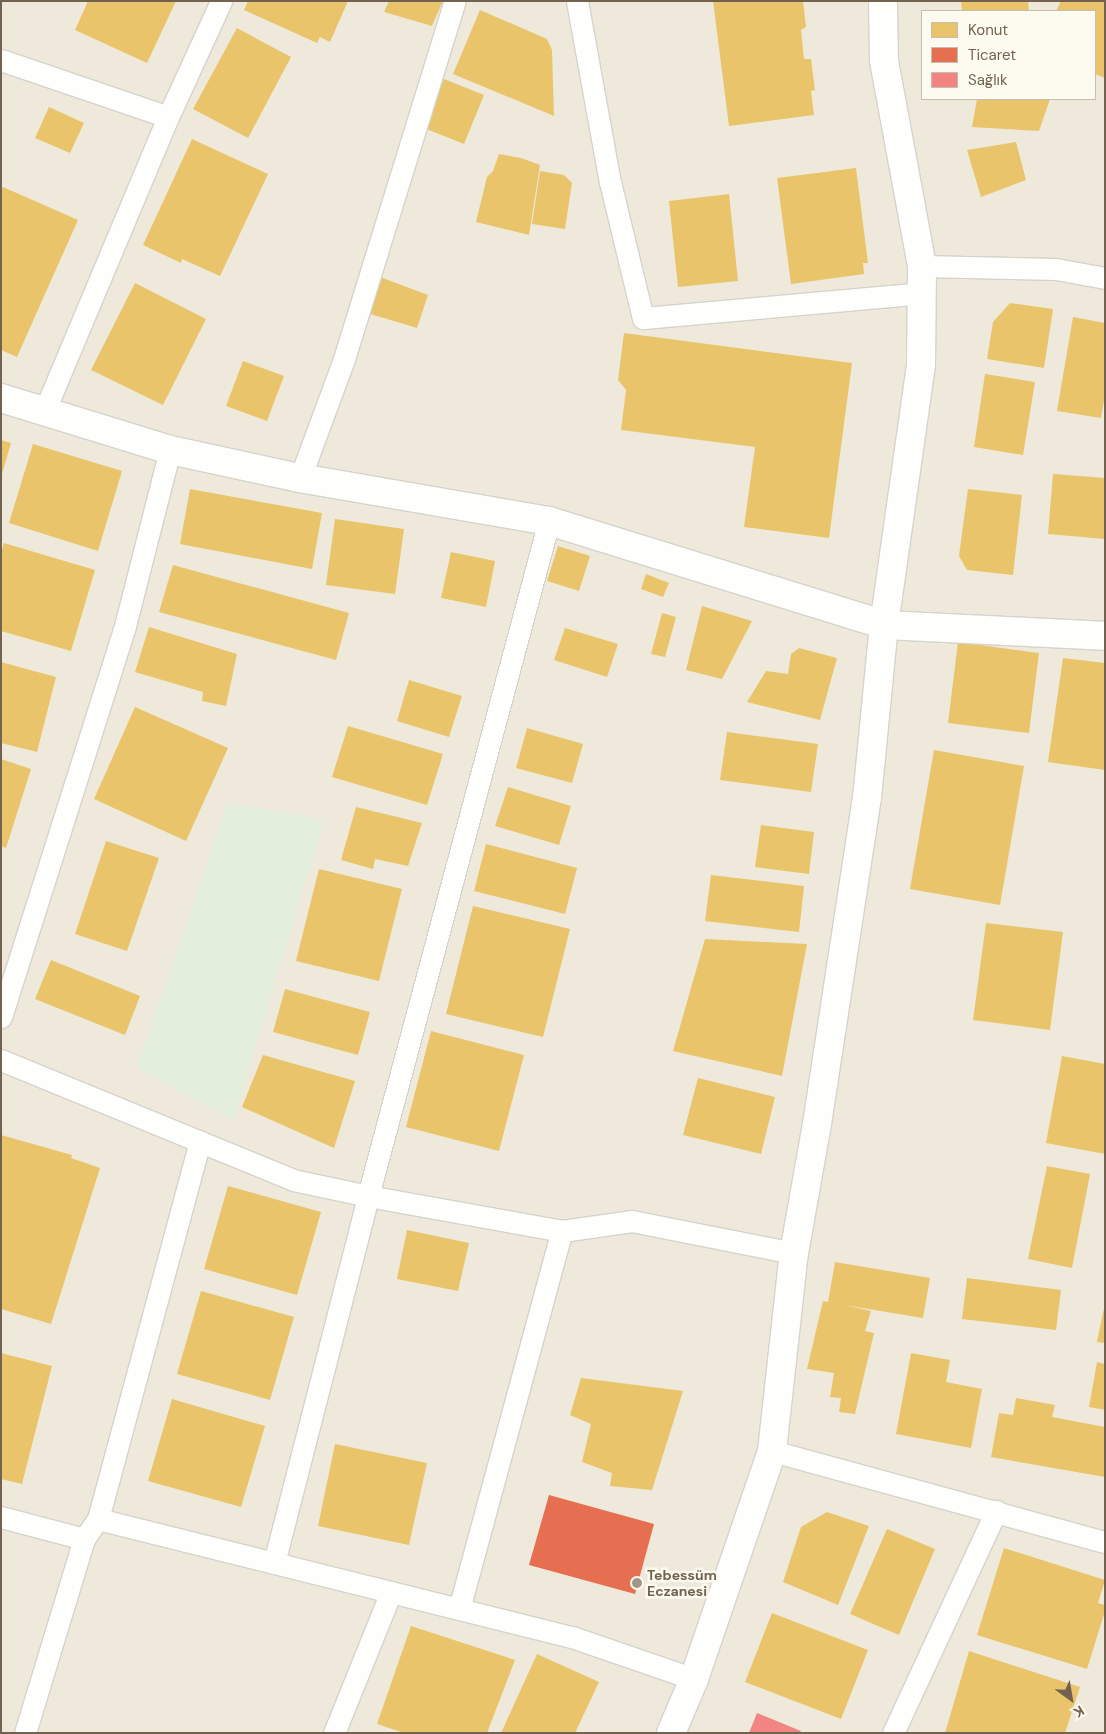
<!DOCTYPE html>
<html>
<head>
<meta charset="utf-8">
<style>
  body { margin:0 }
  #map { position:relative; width:1106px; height:1734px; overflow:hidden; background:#f7f5ee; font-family:"DM Sans",sans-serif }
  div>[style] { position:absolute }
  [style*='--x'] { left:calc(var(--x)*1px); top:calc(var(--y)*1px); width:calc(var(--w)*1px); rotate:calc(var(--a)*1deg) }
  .residential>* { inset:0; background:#efe9dc }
  .green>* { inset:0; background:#e2edda }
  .homes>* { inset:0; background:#e9c46a }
  .shops>* { inset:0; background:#e76f51 }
  .health>* { inset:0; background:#f28482 }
  .roads { filter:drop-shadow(1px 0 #d6d2cc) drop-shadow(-1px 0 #d6d2cc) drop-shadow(0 1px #d6d2cc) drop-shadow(0 -1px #d6d2cc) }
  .minor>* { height:21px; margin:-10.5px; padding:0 10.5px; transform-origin:10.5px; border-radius:10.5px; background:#fefefc }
  .secondary>* { height:28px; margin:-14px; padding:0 14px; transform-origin:14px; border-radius:14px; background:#fefefc }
  .dots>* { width:14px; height:14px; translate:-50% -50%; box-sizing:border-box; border:2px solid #fdfbf0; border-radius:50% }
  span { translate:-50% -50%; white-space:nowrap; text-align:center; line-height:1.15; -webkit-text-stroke:5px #fdfbf0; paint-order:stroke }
  .poi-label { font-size:14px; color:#736250; font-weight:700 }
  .left { translate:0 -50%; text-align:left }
  .frame { position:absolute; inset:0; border:2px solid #736250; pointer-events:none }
  .legend { position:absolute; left:921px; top:10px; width:175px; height:90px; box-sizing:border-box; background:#fdfbf0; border:1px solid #c6beb0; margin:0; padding:6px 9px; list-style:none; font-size:15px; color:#736250 }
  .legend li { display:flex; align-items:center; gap:10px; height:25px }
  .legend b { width:25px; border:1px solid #c6beb0 }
  .north { position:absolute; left:1046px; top:1674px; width:50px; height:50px; -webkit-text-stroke:4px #fdfbf0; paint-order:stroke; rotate:148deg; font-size:14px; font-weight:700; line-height:20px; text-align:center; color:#736250 }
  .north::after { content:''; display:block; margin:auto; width:18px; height:22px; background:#736250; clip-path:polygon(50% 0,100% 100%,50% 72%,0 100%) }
</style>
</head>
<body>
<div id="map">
  <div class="residential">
    <i style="clip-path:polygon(evenodd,1px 1px,1105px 1px,1105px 1733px,1px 1733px,1px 1px,922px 11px,1095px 11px,1095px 99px,922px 99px,922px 11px)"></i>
  </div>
  <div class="green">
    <i style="clip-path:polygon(227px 803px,324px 820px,233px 1120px,137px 1068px)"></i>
  </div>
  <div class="homes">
    <i style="clip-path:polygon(88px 1px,176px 1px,147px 63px,75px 30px)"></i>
    <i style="clip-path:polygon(248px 1px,348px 1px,330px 42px,320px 37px,317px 43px,244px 10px)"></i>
    <i style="clip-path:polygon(389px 1px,443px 1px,432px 26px,384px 12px)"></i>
    <i style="clip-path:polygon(713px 1px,803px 1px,806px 27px,801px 30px,804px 59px,811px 59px,815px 90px,811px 91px,814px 115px,729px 126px)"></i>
    <i style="clip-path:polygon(961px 1px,1028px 1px,1029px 11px,962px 11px)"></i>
    <i style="clip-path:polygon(1061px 1px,1105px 1px,1105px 78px,1095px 74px,1095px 11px,1056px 11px)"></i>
    <i style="clip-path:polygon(480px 10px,547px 39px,552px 50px,554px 116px,453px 74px)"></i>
    <i style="clip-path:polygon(237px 28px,291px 57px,248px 138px,193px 109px)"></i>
    <i style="clip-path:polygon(444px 79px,484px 95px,464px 144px,424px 128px)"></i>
    <i style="clip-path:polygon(977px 99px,1050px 99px,1039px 131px,972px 127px)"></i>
    <i style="clip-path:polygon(49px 107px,84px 123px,70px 153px,35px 138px)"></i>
    <i style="clip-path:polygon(192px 139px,268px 174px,220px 276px,182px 259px,181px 263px,143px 245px)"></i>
    <i style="clip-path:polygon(1016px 142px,1026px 180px,981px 197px,967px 150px)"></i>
    <i style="clip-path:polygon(499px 154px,521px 158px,540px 165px,529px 235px,476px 222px,487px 177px,493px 171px)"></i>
    <i style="clip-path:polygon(856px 168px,868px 263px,863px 263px,864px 274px,791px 284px,777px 178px)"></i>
    <i style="clip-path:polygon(540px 171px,564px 175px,572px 183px,565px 229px,532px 224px)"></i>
    <i style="clip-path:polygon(3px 187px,78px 220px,17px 357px,1px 350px,1px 191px)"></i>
    <i style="clip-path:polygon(729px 194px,738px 281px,678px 287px,669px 201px)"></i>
    <i style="clip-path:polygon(380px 277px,428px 295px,417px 328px,367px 313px)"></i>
    <i style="clip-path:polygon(135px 283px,206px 319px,163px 405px,91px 370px)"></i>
    <i style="clip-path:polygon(1010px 303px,1053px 309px,1044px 368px,987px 359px,993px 322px)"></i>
    <i style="clip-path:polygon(1073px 317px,1105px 323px,1105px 394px,1101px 418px,1057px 411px)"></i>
    <i style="clip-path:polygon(624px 333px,852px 363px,829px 538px,744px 527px,755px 447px,621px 430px,626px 390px,618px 380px)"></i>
    <i style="clip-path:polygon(243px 361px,284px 376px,267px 421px,226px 406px)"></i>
    <i style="clip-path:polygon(985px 374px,1035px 382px,1023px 455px,974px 447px)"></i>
    <i style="clip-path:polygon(1px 440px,11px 443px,2px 474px,1px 474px)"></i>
    <i style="clip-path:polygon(33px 444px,122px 471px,98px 551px,9px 523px)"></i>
    <i style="clip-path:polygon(1053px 474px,1105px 478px,1105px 539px,1048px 534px)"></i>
    <i style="clip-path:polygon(190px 489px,322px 513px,312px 569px,180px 544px)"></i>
    <i style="clip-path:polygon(968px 489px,1022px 495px,1013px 575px,967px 570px,959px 556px)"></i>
    <i style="clip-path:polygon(335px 519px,404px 529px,395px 594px,326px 585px)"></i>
    <i style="clip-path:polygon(4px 543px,95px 570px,71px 651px,1px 631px,1px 553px)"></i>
    <i style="clip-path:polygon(558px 546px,590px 556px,579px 591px,547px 581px)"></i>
    <i style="clip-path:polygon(451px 552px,495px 561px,486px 607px,441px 598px)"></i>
    <i style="clip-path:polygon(173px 565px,349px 613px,336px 660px,159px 612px)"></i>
    <i style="clip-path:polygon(646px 574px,669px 583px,663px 597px,641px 589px)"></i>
    <i style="clip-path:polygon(702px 606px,752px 621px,722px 679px,686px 670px)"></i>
    <i style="clip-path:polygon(662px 613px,676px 617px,665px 657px,651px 654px)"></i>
    <i style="clip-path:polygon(149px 627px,237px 654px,226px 706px,202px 701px,203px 692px,135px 672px)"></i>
    <i style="clip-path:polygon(565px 628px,618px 644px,607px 677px,554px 660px)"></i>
    <i style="clip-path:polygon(958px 642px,1039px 653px,1029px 733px,948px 723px)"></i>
    <i style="clip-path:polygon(799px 648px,837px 658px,820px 720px,747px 702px,766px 671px,788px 674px,791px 654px)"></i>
    <i style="clip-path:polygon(1063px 658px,1105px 663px,1105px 770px,1048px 762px)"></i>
    <i style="clip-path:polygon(1px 662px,56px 677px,37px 752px,1px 743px)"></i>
    <i style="clip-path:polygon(409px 680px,462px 696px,449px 737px,397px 721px)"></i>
    <i style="clip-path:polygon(135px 707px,228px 748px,186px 841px,94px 799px)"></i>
    <i style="clip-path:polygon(348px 726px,443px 754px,427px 805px,332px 777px)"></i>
    <i style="clip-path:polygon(527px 728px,583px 744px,572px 783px,516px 768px)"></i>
    <i style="clip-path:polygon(727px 732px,818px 744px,811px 792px,720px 780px)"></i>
    <i style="clip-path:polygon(934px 750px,1024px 766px,1000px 905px,910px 889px)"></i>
    <i style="clip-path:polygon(1px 759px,31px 769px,6px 848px,1px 846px)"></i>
    <i style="clip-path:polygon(508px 787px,571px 806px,559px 845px,495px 826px)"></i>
    <i style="clip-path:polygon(356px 807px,422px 823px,408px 866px,375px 859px,373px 869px,341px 860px)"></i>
    <i style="clip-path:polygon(761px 825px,814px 832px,809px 874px,755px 867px)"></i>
    <i style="clip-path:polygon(106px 841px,159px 858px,127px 951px,75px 934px)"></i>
    <i style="clip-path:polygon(486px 844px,577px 868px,565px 914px,474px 891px)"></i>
    <i style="clip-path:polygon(319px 869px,402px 889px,379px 981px,296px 961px)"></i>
    <i style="clip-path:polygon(711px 875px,804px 886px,799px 932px,705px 921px)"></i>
    <i style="clip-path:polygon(473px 906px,570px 929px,543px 1037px,446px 1014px)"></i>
    <i style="clip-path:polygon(986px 923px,1063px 932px,1050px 1030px,973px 1020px)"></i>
    <i style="clip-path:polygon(705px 939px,807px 944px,782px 1076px,673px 1051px)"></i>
    <i style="clip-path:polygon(51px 960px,140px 996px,125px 1035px,35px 999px)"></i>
    <i style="clip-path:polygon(285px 989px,370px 1012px,358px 1055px,273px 1032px)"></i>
    <i style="clip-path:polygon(431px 1031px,524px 1055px,499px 1151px,406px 1127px)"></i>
    <i style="clip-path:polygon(263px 1055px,355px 1081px,334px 1148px,242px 1107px)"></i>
    <i style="clip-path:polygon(1062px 1056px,1105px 1064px,1105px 1154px,1046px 1143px)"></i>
    <i style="clip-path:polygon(698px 1078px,775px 1097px,761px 1154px,683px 1135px)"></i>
    <i style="clip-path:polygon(1px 1135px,72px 1155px,71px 1158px,100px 1168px,51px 1324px,1px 1309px)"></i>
    <i style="clip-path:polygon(1047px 1166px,1090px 1174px,1072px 1268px,1028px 1259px)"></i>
    <i style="clip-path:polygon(228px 1186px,321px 1212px,297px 1295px,204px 1269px)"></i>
    <i style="clip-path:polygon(407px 1230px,469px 1243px,458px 1291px,397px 1279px)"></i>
    <i style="clip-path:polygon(835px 1262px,930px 1278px,923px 1318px,844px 1305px,871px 1311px,865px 1331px,874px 1333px,855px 1414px,839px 1412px,841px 1398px,830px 1397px,834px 1373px,807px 1369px,823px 1301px,828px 1302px)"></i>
    <i style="clip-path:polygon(967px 1278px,1061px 1290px,1056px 1330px,962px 1319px)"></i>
    <i style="clip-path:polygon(201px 1291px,294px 1317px,270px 1400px,177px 1374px)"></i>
    <i style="clip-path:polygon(1104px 1308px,1105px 1308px,1105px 1343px,1097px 1342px)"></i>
    <i style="clip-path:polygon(1px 1353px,52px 1366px,22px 1484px,1px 1479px)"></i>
    <i style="clip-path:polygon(911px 1353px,950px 1360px,946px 1382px,982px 1389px,971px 1448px,896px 1434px)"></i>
    <i style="clip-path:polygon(1097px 1362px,1105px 1364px,1105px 1410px,1089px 1407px)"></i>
    <i style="clip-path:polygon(581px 1378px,683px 1391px,652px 1490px,610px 1486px,612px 1473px,582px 1462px,591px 1424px,570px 1415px)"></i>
    <i style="clip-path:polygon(1016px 1398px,1055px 1405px,1052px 1417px,1105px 1427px,1105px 1477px,991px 1457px,999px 1413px,1013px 1415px)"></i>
    <i style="clip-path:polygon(172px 1399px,265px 1426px,241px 1507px,148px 1481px)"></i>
    <i style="clip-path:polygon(335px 1444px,427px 1463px,409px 1545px,318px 1526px)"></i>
    <i style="clip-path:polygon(827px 1512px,869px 1526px,838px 1605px,783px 1582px,801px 1527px)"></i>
    <i style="clip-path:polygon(887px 1529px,935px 1549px,899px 1635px,850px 1614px)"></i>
    <i style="clip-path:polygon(1004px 1548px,1105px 1580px,1098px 1603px,1105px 1605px,1105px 1611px,1087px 1669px,977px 1635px)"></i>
    <i style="clip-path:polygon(772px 1613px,868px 1650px,841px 1719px,745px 1682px)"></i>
    <i style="clip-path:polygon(411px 1626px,515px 1660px,487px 1733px,404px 1733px,377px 1724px)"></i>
    <i style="clip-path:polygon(969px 1651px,1080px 1687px,1065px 1733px,945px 1733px)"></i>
    <i style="clip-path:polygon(537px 1654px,599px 1682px,575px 1733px,501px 1733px)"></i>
  </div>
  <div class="shops">
    <i style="clip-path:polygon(549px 1495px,654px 1524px,635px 1594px,529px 1565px)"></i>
  </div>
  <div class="health">
    <i style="clip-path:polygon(757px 1713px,801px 1731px,800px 1733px,749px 1733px)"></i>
  </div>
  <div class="roads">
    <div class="minor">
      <i style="--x:577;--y:1;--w:184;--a:79.7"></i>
      <i style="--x:610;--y:182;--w:140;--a:76.4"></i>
      <i style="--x:643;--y:318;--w:280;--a:-5.1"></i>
      <i style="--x:1;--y:60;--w:176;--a:18.8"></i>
      <i style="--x:922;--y:266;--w:134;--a:1.3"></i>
      <i style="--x:1056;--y:269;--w:50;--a:10.4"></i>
      <i style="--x:44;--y:412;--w:320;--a:-67.2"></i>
      <i style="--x:168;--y:117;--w:128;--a:-65.4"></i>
      <i style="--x:300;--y:478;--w:124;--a:-69.7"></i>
      <i style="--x:343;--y:362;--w:378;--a:-72.8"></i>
      <i style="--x:1;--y:1017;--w:406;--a:-72.4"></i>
      <i style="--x:124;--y:630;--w:186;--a:-75.7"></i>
      <i style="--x:1;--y:1060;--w:316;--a:22.3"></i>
      <i style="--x:293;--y:1180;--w:77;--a:12"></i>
      <i style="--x:368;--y:1196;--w:197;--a:10.2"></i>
      <i style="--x:562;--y:1231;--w:71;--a:-8.1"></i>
      <i style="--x:632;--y:1221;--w:165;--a:11.2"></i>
      <i style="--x:772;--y:1451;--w:345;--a:15.3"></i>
      <i style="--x:1;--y:1517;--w:86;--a:14.8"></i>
      <i style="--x:98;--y:1519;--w:488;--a:14"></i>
      <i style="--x:572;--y:1637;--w:129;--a:19"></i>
      <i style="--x:274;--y:1563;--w:379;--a:-75.6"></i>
      <i style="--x:368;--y:1196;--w:699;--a:-74.99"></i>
      <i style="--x:459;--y:1609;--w:392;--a:-74.8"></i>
      <i style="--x:25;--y:1733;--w:203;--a:-73.1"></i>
      <i style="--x:84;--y:1539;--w:24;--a:-55"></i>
      <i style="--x:98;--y:1519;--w:391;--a:-74.9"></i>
      <i style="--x:334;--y:1733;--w:152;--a:-68"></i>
      <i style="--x:893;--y:1733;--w:245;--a:-65.1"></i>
    </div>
    <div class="secondary">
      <i style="--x:1;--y:398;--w:177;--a:17.1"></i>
      <i style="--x:170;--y:450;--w:133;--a:12.2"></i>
      <i style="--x:300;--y:478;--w:253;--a:9.8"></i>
      <i style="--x:549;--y:521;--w:351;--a:17.2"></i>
      <i style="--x:884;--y:625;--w:221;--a:2.8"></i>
      <i style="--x:671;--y:1733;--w:59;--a:-66.9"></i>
      <i style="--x:694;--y:1679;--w:241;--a:-71.1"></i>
      <i style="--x:772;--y:1451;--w:199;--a:-83.7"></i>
      <i style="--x:794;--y:1253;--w:131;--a:-79.9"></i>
      <i style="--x:817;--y:1124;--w:330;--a:-81.3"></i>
      <i style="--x:867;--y:798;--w:174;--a:-84.4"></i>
      <i style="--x:884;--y:625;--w:263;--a:-81.9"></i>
      <i style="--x:921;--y:365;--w:99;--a:-89.4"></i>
      <i style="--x:922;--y:266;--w:208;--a:-100.5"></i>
      <i style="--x:884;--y:61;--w:60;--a:-91"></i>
    </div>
  </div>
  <div class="dots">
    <i style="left:637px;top:1583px;background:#a19587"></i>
  </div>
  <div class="poi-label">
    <span class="left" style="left:647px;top:1583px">Tebessüm<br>Eczanesi</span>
  </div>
  <div class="frame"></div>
  <ul class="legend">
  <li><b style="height:14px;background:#e9c46a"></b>Konut</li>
  <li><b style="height:14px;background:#e76f51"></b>Ticaret</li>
  <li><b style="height:14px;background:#f28482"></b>Sağlık</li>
  </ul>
  <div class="north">K</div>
</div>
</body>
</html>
